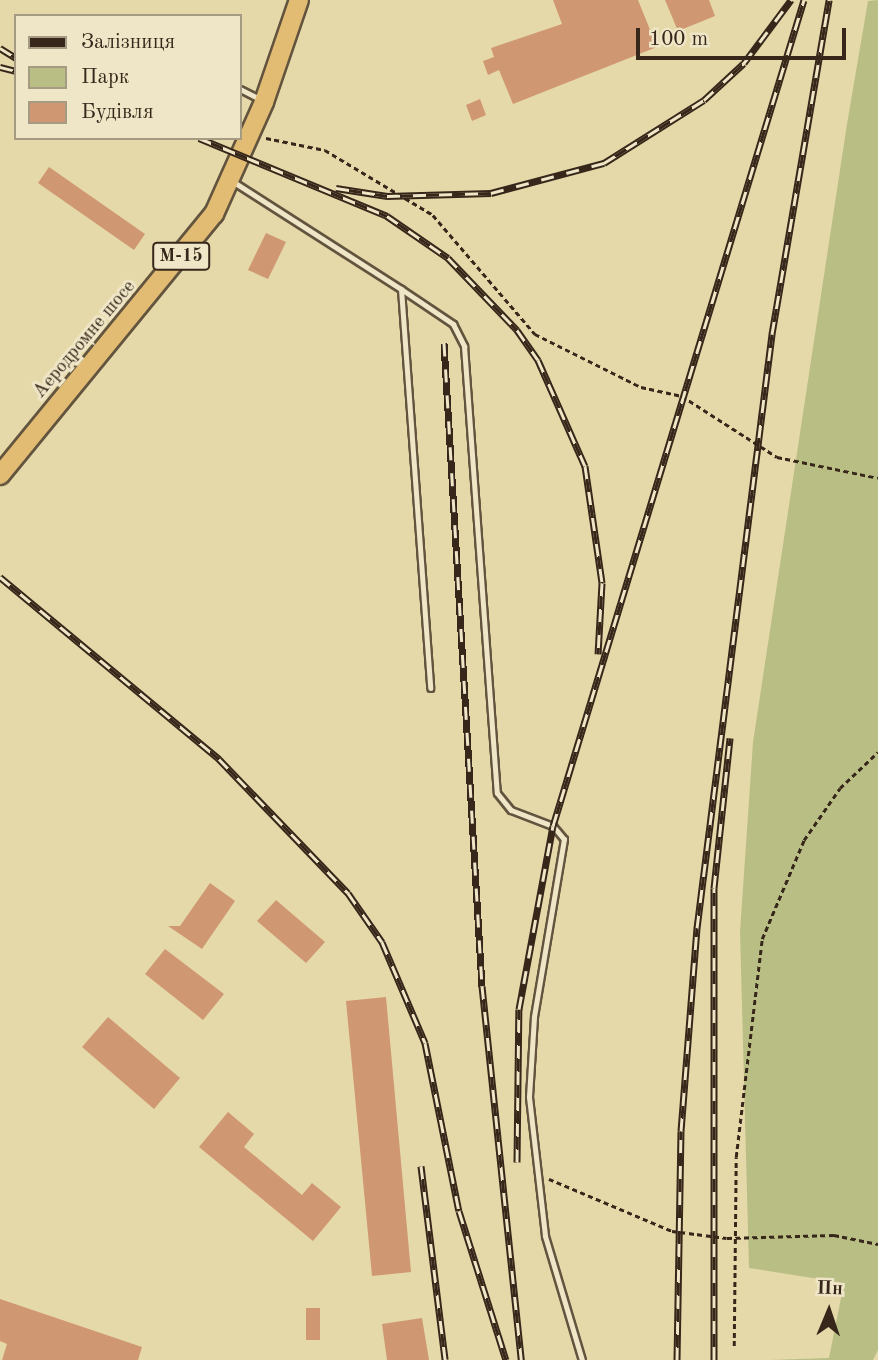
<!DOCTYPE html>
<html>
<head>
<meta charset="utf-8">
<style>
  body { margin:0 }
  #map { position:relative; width:878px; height:1360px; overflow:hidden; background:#e6d9a9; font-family:"Old Standard TT",serif }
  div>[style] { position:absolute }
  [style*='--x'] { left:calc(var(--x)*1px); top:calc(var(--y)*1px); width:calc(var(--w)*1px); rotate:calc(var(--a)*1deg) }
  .green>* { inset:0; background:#b9be85 }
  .building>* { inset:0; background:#cf9772 }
  .path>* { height:2.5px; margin-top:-1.25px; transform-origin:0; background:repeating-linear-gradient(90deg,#36271a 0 5px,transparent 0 8.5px) }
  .roads { filter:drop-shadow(2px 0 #62543e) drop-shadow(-2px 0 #62543e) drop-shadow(0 2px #62543e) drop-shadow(0 -2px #62543e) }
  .service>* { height:5px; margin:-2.5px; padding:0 2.5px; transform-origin:2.5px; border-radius:2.5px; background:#efe6c7 }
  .trunk>* { height:18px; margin:-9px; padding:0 9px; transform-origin:9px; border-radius:9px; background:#e3bc74 }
  .rail>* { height:7px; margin-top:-3.5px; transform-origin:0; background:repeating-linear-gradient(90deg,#efe6c7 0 13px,#36271a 0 26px); box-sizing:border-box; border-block:2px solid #36271a }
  span { translate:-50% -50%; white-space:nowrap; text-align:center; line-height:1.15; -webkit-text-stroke:6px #efe6c7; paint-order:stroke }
  .shield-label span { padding:2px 5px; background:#efe6c7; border:2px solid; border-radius:5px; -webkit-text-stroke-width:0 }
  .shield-label { font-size:18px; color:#36271a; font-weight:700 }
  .street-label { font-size:19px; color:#36271a }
  .legend { position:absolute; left:14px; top:14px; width:228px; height:126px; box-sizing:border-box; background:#efe6c7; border:2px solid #a59a82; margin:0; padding:9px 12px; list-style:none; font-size:21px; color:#36271a }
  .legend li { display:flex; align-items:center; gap:14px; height:35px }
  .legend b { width:35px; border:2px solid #a59a82 }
  .north { position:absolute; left:794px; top:1276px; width:70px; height:70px; -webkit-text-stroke:5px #efe6c7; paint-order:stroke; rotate:2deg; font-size:19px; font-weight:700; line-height:28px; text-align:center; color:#36271a }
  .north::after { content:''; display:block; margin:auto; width:24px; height:32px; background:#36271a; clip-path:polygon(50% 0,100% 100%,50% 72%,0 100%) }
  .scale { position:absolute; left:636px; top:28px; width:210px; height:32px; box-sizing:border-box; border:4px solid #36271a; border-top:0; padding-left:9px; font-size:21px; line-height:24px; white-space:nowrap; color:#36271a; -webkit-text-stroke:5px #efe6c7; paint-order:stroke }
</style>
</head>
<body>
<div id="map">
  <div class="green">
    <i style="clip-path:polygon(878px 0,878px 1350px,873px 1360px,769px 1360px,829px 1358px,844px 1283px,749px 1268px,740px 932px,753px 742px,847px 124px,868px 1px)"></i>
  </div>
  <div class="building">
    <i style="clip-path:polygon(553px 0,638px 0,657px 47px,513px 104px,499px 70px,488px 75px,483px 61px,494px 57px,491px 48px,562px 24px)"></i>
    <i style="clip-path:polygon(665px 0,709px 0,715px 16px,678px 31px)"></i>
    <i style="clip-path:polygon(480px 99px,486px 115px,472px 121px,466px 105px)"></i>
    <i style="clip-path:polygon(49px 167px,145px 234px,134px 250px,38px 183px)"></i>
    <i style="clip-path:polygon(266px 233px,286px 242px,268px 279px,248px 270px)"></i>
    <i style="clip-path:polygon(210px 883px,235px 901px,202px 949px,168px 926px,180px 926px)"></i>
    <i style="clip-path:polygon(276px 900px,325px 942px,306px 963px,257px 921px)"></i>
    <i style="clip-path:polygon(165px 949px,224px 994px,203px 1020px,145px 974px)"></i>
    <i style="clip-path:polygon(386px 997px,411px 1272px,372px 1276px,346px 1001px)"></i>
    <i style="clip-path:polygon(108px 1017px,180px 1078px,154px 1109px,82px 1047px)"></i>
    <i style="clip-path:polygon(228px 1112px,254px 1134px,244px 1147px,302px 1195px,312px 1183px,341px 1207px,313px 1241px,199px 1147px)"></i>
    <i style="clip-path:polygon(0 1299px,142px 1347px,138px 1360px,2px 1360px,7px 1344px,0 1341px)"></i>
    <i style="clip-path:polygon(306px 1308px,320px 1308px,320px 1340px,306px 1340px)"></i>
    <i style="clip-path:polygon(422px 1318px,429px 1360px,387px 1360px,382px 1324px)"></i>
  </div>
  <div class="path">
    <i style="--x:266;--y:138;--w:60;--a:11.5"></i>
    <i style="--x:325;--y:150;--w:126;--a:31"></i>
    <i style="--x:433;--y:215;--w:157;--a:49.4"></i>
    <i style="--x:535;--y:334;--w:119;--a:26.6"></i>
    <i style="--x:641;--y:387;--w:42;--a:12.4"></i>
    <i style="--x:682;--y:396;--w:113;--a:32.7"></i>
    <i style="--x:777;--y:457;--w:103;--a:11.7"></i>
    <i style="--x:549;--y:1179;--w:134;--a:22.9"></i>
    <i style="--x:672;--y:1231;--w:55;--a:7.3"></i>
    <i style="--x:727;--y:1238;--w:107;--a:-1.6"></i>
    <i style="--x:834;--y:1235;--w:45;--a:11.6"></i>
    <i style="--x:734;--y:1346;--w:189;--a:-89.4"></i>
    <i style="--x:736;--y:1157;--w:220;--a:-83.2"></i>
    <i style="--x:762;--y:939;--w:108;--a:-67"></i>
    <i style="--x:804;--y:840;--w:63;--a:-55.3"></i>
    <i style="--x:840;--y:788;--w:52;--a:-43.5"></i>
  </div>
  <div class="roads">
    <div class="service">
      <i style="--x:240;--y:89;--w:25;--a:27"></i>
      <i style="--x:232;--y:181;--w:201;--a:32.6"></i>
      <i style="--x:401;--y:289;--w:400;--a:85.8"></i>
      <i style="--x:401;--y:289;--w:63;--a:33.9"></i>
      <i style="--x:453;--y:324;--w:25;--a:63"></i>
      <i style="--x:464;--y:346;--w:448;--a:85.8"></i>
      <i style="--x:497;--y:793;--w:22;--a:51"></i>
      <i style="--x:511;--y:810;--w:45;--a:20.9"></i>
      <i style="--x:553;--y:826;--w:17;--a:50"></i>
      <i style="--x:564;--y:839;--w:181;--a:99.6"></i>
      <i style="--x:534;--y:1017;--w:80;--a:93.6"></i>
      <i style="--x:529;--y:1097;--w:140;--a:83.4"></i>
      <i style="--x:545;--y:1236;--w:129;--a:73.4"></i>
    </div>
    <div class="trunk">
      <i style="--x:0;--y:475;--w:338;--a:-50.7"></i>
      <i style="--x:214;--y:214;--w:123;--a:-65.9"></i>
      <i style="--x:264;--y:102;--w:108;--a:-71.1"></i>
    </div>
  </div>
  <div class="rail">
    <i style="--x:0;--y:48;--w:19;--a:32"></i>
    <i style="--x:0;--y:67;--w:16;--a:14"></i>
    <i style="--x:199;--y:138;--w:204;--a:22.5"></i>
    <i style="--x:387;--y:216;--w:74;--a:34.5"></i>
    <i style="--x:448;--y:258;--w:100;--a:46.2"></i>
    <i style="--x:517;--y:330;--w:37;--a:55"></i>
    <i style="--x:538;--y:360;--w:116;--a:66.1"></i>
    <i style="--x:585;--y:466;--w:118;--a:81.7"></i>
    <i style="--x:602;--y:583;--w:71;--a:93.2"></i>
    <i style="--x:336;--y:188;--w:52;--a:8.9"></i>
    <i style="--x:387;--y:196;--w:104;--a:-1.7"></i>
    <i style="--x:491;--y:193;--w:117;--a:-14.9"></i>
    <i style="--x:604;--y:163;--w:118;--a:-32.2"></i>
    <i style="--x:704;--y:100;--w:54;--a:-42.8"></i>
    <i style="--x:744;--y:63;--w:79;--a:-53.3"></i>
    <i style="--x:444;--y:343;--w:644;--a:86.62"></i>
    <i style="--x:482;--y:986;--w:376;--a:84"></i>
    <i style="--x:0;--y:577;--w:285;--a:39.7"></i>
    <i style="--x:219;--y:759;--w:186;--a:46.1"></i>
    <i style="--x:348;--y:893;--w:60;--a:55.2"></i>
    <i style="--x:382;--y:942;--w:110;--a:66.9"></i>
    <i style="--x:425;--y:1043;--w:171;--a:78.6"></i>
    <i style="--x:459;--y:1211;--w:156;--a:72.5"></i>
    <i style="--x:517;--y:1162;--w:153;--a:-89.3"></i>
    <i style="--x:519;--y:1009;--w:186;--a:-79.5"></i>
    <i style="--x:553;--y:826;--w:863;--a:-73.1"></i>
    <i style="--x:421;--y:1166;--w:195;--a:82.9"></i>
    <i style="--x:677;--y:1360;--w:229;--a:-89"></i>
    <i style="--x:681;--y:1131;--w:204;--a:-85.5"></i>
    <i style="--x:697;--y:928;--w:599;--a:-82.8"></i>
    <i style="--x:772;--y:334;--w:339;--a:-80.3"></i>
    <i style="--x:714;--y:1360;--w:472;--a:-90"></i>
    <i style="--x:714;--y:888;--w:151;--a:-83.9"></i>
  </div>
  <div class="shield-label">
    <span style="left:181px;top:256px">М-15</span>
  </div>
  <div class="street-label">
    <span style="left:85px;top:340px;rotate:-50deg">Аеродромне шосе</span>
  </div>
  <ul class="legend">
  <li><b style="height:9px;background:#36271a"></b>Залізниця</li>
  <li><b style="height:19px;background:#b9be85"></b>Парк</li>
  <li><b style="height:19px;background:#cf9772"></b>Будівля</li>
  </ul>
  <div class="north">Пн</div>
  <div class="scale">100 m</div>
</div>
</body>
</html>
